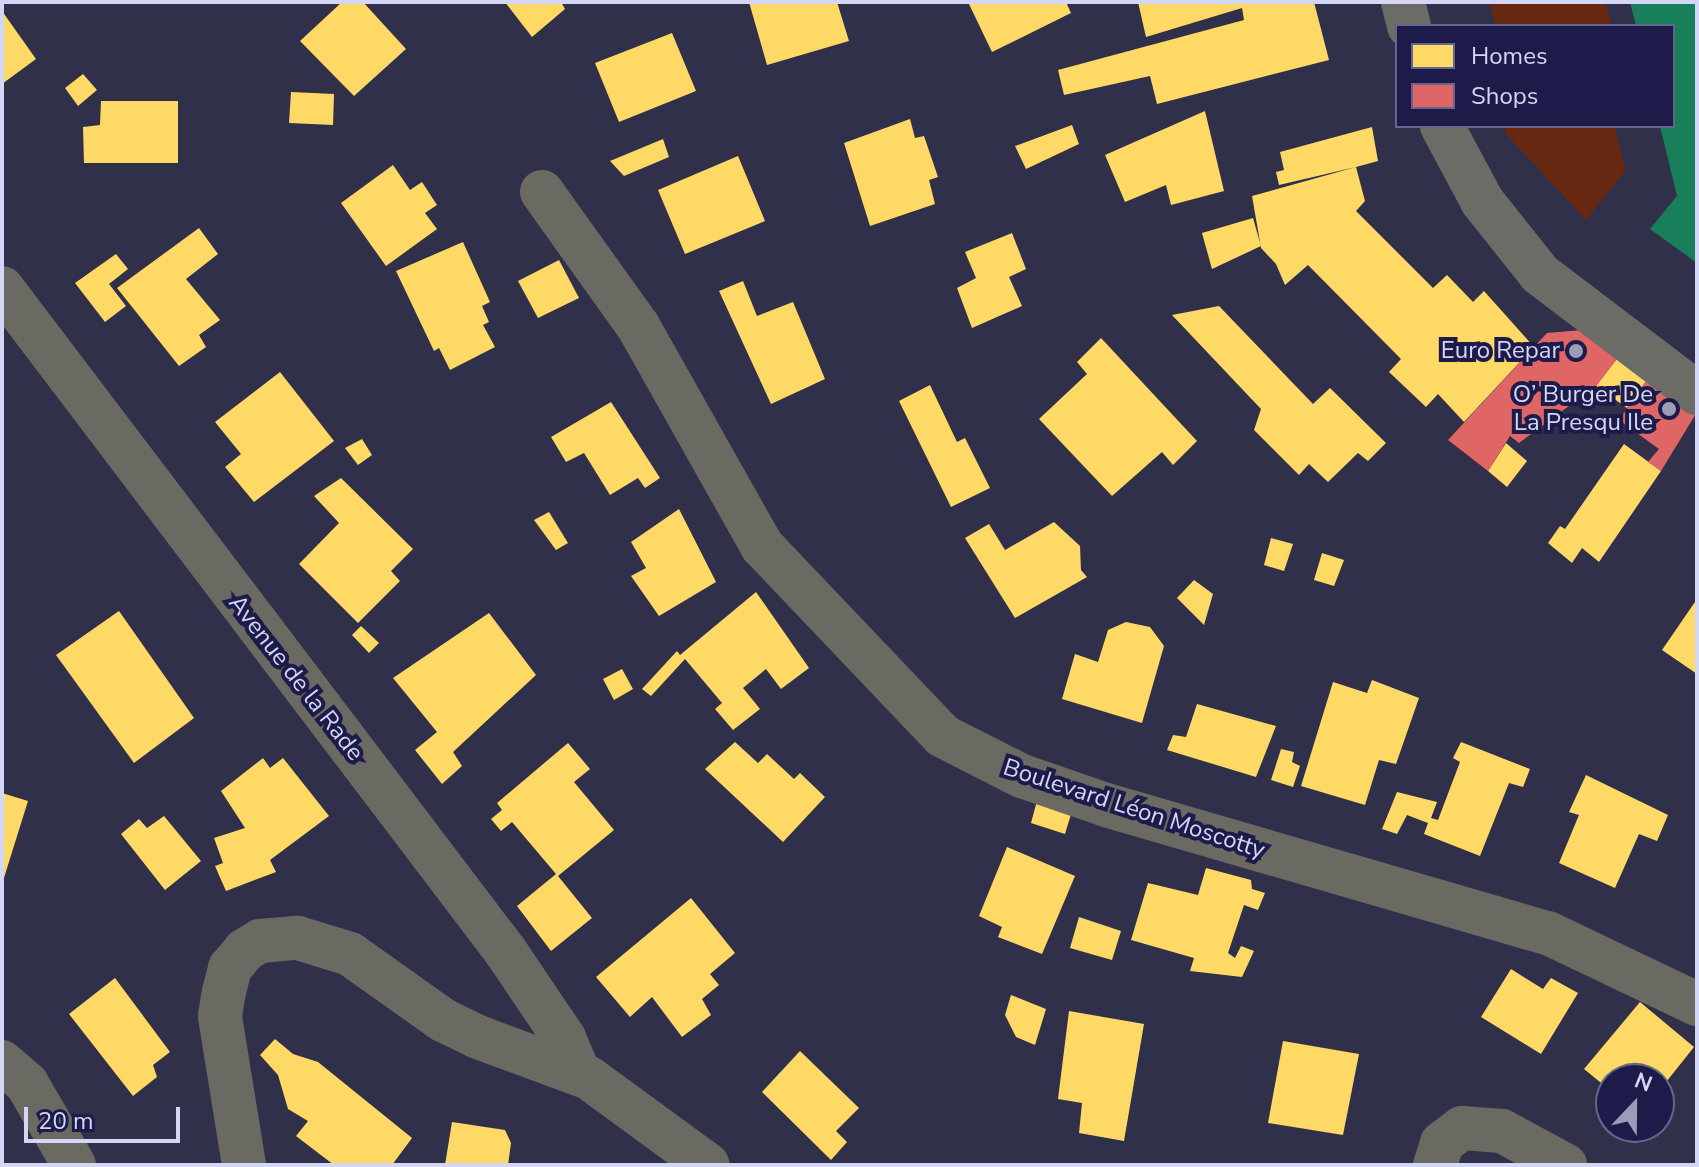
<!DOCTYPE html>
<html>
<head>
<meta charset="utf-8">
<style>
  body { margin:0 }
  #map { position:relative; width:1699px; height:1167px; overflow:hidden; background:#30304a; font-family:"Nunito Sans",sans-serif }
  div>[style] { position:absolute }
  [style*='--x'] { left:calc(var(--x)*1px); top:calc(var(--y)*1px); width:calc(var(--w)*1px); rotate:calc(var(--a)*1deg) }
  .green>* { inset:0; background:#662810 }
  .water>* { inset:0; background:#197f5a }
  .homes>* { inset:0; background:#ffd966 }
  .shops>* { inset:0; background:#e06666 }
  .minor>* { height:44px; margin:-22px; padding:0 22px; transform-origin:22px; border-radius:22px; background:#6a6962 }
  .secondary>* { height:44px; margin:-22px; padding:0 22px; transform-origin:22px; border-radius:22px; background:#6c6c67 }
  .dots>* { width:22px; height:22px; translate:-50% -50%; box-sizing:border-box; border:4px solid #1d1b49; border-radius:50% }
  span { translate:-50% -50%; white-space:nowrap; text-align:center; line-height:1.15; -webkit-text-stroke:8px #1d1b49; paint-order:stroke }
  .poi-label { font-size:24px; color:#d3d6f4 }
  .right { translate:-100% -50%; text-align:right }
  .street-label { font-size:24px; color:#d3d6f4 }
  .frame { position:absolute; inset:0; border:4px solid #d3d6f4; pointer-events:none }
  .legend { position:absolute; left:1395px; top:24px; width:280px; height:104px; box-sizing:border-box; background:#1d1b49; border:2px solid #66668d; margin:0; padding:10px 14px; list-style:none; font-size:24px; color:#d3d6f4 }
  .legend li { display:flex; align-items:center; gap:16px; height:40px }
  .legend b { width:40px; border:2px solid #66668d }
  .north { position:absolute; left:1595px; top:1063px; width:80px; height:80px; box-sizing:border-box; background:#1d1b49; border:2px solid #66668d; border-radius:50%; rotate:22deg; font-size:22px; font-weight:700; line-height:32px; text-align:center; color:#d3d6f4 }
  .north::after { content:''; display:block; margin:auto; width:28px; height:36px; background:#9a9cb8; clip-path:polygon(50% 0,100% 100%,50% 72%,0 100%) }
  .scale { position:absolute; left:24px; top:1107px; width:156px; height:36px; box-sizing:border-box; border:4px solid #d3d6f4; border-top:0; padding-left:10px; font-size:24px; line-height:28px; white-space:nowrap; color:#d3d6f4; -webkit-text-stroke:6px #1d1b49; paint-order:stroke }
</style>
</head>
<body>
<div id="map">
  <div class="green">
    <i style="clip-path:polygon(1489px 2px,1605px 2px,1612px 26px,1496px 26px)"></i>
    <i style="clip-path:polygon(1506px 126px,1614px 126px,1626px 170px,1586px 220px,1505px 133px)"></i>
  </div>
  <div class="water">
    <i style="clip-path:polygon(1630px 2px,1697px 2px,1697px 263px,1650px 229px,1677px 196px,1660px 126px,1673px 126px,1673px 26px,1636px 26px)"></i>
  </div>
  <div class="homes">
    <i style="clip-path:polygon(342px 2px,363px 2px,406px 49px,354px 96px,300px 41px)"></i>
    <i style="clip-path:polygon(505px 2px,561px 2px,565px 9px,532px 37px)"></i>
    <i style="clip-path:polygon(749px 2px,837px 2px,849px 41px,767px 65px)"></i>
    <i style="clip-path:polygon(968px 2px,1066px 2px,1071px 13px,992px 52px)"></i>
    <i style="clip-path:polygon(1138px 2px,1314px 2px,1329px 60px,1157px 104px,1150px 76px,1064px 95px,1058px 70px,1244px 20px,1242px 8px,1146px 37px)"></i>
    <i style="clip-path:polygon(2px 11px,36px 59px,2px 84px)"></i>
    <i style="clip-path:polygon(672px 33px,696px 91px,619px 122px,595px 63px)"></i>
    <i style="clip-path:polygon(83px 74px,97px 90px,78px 106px,65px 88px)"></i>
    <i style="clip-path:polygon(291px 92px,334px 94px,333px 125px,289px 123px)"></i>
    <i style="clip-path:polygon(101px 101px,178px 101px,178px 163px,84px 163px,83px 127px,100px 125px)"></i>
    <i style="clip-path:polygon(1205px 111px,1224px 191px,1171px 205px,1166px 185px,1125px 202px,1105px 155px)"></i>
    <i style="clip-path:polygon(910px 119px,915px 138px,924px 136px,938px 177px,929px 180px,935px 204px,870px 226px,844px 143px)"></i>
    <i style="clip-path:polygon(1072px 125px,1079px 144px,1026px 169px,1015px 146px)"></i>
    <i style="clip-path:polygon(1372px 127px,1378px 161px,1356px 167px,1365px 201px,1356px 211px,1433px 288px,1447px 275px,1473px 302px,1484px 291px,1534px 347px,1464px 422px,1438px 394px,1426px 407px,1389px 372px,1401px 359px,1308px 265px,1285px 285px,1276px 264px,1261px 248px,1252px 196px,1356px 167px,1279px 185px,1276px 172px,1284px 170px,1280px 152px)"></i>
    <i style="clip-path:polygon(663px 139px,669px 157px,624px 176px,610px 161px)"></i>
    <i style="clip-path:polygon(738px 156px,765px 221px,685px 254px,658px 190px)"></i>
    <i style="clip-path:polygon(393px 165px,410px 190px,422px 182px,437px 205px,425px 213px,437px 229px,386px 266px,341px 203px)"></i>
    <i style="clip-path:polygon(1253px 218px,1261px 246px,1212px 269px,1202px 233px)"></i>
    <i style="clip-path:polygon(199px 228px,218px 254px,186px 279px,220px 320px,199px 335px,206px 347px,179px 366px,117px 288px)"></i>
    <i style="clip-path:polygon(1012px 233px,1026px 269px,1009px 277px,1022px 306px,972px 328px,957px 288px,976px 278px,965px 252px)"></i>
    <i style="clip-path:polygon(463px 242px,490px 302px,482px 306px,489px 322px,483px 325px,495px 347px,450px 370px,439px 348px,434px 351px,396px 271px)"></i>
    <i style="clip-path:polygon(116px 254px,128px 269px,109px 284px,126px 306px,105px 322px,75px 283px)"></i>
    <i style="clip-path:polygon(559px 260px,579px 298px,538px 318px,518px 281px)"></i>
    <i style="clip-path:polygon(743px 281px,757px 316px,793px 302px,825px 379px,771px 404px,719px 291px)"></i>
    <i style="clip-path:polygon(1219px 306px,1313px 404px,1330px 388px,1386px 443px,1368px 461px,1358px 453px,1328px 482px,1309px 464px,1299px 475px,1254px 430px,1261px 409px,1172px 315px)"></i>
    <i style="clip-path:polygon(1101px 338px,1197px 441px,1173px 465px,1162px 452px,1112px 496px,1039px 419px,1087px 374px,1077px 362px)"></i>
    <i style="clip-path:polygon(1619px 356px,1649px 377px,1627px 408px,1596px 386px)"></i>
    <i style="clip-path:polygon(280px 372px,334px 441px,254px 502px,225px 467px,241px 454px,215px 422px)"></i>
    <i style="clip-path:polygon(930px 385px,957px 442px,965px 438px,990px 488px,951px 507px,899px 401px)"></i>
    <i style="clip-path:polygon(611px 402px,660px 478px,645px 488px,638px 478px,610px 495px,584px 453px,566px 462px,551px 437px)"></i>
    <i style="clip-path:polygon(362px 439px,372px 455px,358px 465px,345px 448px)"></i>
    <i style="clip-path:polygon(1506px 443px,1527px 461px,1507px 487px,1488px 471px)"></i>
    <i style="clip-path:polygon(1624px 444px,1661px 471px,1599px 562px,1582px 548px,1572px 563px,1548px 543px,1560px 526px,1565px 529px)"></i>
    <i style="clip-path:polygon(341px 478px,413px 549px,391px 571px,400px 581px,358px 623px,299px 564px,339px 523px,314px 496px)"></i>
    <i style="clip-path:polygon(679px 509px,716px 582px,659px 616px,631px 576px,646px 568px,631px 542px)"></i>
    <i style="clip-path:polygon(549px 512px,568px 543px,556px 550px,534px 520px)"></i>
    <i style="clip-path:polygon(1054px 522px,1080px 546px,1081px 570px,1087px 577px,1015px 618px,965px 538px,989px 524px,1005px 550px)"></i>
    <i style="clip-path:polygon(1271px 538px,1293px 544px,1284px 571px,1264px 565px)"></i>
    <i style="clip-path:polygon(1322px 553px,1344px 560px,1334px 586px,1314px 580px)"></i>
    <i style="clip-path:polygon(1194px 580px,1213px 594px,1204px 625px,1177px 598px)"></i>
    <i style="clip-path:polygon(756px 592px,809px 668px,781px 689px,766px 669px,743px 688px,760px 709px,733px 730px,715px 709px,722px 703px,685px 659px,651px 696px,642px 689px,677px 651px,680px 655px)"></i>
    <i style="clip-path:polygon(1697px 599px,1697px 674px,1662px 650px)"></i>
    <i style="clip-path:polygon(119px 611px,194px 718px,134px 763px,56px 655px)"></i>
    <i style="clip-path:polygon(489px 613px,536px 675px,453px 752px,462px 766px,442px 784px,415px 750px,437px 732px,393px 678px)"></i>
    <i style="clip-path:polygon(1126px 622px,1150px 627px,1164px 646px,1142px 723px,1062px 699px,1075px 654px,1098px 662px,1108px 630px)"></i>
    <i style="clip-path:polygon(361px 626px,379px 643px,369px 653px,352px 635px)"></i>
    <i style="clip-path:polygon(622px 669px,633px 689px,614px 700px,603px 679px)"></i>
    <i style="clip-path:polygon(1372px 680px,1419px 698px,1396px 764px,1379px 760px,1365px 805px,1301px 786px,1333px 682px,1367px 693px)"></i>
    <i style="clip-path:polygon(1197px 704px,1276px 726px,1256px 777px,1167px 750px,1173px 735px,1186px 737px)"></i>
    <i style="clip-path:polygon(735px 742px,758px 763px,767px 754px,794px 779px,800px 773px,825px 797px,783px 842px,705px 769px)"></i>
    <i style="clip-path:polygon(1461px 742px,1530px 769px,1523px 787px,1509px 783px,1480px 856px,1424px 834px,1428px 823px,1407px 815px,1397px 834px,1382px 829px,1397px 792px,1437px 802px,1431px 818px,1438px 820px,1460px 762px,1453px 758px)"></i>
    <i style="clip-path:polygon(568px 743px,590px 769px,574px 782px,614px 830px,558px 876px,592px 918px,551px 951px,517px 906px,556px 874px,512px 822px,501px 831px,491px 819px,502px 810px,497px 803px)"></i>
    <i style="clip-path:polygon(1281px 749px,1294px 752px,1292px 762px,1300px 766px,1293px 787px,1271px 780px)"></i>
    <i style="clip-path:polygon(263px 758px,270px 768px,283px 758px,329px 816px,270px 860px,276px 872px,226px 891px,215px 866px,223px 863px,214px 838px,245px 828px,221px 791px)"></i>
    <i style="clip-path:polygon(1586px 775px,1668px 815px,1657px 841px,1639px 834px,1615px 888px,1559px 863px,1579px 815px,1569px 812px)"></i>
    <i style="clip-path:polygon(2px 793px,28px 801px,3px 881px,2px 881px)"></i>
    <i style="clip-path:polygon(1037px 801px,1072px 811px,1065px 834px,1031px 823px)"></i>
    <i style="clip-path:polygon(164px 816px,201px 861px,165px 890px,121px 834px,139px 819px,147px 828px)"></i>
    <i style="clip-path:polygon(1007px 847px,1075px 876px,1042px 954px,998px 937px,1002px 927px,979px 916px)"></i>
    <i style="clip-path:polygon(1206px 868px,1251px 880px,1252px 889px,1265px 893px,1258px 910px,1244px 905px,1228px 953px,1235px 958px,1241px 946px,1254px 951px,1242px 977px,1190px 971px,1194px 958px,1131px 940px,1148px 883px,1198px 895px)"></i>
    <i style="clip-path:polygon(691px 898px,735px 953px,710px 974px,719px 985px,702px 999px,711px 1015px,682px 1037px,652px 997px,630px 1017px,596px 977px)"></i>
    <i style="clip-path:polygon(1079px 917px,1121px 931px,1112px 960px,1070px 948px)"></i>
    <i style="clip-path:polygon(1511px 969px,1543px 989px,1551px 978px,1578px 993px,1541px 1054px,1481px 1017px)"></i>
    <i style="clip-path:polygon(115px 978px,170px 1052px,153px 1065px,157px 1077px,133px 1096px,69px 1014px)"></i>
    <i style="clip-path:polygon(1011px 995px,1046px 1009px,1035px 1045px,1016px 1037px,1005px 1015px)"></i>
    <i style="clip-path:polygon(1640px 1002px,1694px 1047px,1659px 1091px,1659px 1079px,1611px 1079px,1611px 1091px,1584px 1069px)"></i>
    <i style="clip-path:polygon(1069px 1011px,1144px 1024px,1124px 1141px,1079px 1133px,1082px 1103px,1058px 1099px)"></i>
    <i style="clip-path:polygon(275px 1039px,293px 1054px,318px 1062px,412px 1138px,392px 1165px,334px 1165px,296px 1136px,308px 1121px,288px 1109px,278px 1075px,260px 1055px)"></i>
    <i style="clip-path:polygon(1283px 1041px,1359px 1054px,1343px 1135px,1268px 1123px)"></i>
    <i style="clip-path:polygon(800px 1051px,859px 1108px,836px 1131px,847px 1142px,831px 1160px,762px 1092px)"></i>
    <i style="clip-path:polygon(452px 1122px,505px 1130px,511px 1143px,508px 1165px,445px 1165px)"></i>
  </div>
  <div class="shops">
    <i style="clip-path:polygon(1582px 330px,1619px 356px,1596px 386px,1519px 443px,1510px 436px,1488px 471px,1448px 440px,1547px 333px)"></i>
    <i style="clip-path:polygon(1649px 377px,1697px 412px,1661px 471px,1648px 462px,1659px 449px,1619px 420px)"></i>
  </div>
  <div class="minor">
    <i style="--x:542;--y:192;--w:165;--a:54.4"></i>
    <i style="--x:638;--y:326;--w:253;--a:60.6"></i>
    <i style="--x:762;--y:546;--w:262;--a:46.4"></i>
    <i style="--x:943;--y:736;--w:89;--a:26.9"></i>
    <i style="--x:1022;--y:776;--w:89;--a:19"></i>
    <i style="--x:1106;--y:805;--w:460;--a:16.2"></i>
    <i style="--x:1548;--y:933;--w:165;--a:25.5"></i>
    <i style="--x:2;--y:288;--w:834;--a:52.8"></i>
    <i style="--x:506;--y:952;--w:104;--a:56"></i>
    <i style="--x:564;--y:1038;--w:39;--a:67"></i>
    <i style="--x:2;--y:1062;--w:33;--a:41"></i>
    <i style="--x:27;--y:1084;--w:94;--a:59.9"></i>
    <i style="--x:244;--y:1165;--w:151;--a:-99.2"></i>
    <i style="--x:220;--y:1016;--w:24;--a:-81"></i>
    <i style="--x:224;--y:992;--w:25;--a:-76"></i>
    <i style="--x:230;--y:968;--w:23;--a:-50"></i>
    <i style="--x:245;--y:950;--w:17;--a:-31"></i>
    <i style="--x:260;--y:941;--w:38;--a:-5"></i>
    <i style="--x:298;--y:938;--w:54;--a:17.1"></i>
    <i style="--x:350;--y:954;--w:114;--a:35.4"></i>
    <i style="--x:443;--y:1020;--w:39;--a:26"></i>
    <i style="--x:478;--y:1037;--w:118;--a:20.3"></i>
    <i style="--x:589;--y:1078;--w:147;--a:36.2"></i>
    <i style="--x:1435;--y:1165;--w:23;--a:-72"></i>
    <i style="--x:1442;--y:1143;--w:25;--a:-37"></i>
    <i style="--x:1462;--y:1128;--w:40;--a:4.3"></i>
    <i style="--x:1502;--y:1131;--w:72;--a:28.4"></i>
  </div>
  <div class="secondary">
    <i style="--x:1403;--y:2;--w:25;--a:76"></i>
    <i style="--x:1442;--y:126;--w:85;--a:61.9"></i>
    <i style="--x:1482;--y:201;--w:93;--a:51.5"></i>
    <i style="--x:1540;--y:274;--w:197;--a:37.2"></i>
  </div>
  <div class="dots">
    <i style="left:1576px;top:351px;background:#9a9cb8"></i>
    <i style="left:1669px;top:409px;background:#9a9cb8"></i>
  </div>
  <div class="poi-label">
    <span class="right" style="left:1560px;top:351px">Euro Repar</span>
    <span class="right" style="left:1653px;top:409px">O’ Burger De<br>La Presqu Ile</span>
  </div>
  <div class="street-label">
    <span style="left:296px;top:678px;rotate:52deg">Avenue de la Rade</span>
    <span style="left:1134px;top:809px;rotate:18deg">Boulevard Léon Moscotty</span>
  </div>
  <div class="frame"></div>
  <ul class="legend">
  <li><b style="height:22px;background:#ffd966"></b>Homes</li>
  <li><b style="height:22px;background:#e06666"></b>Shops</li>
  </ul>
  <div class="north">N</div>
  <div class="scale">20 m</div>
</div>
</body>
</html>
